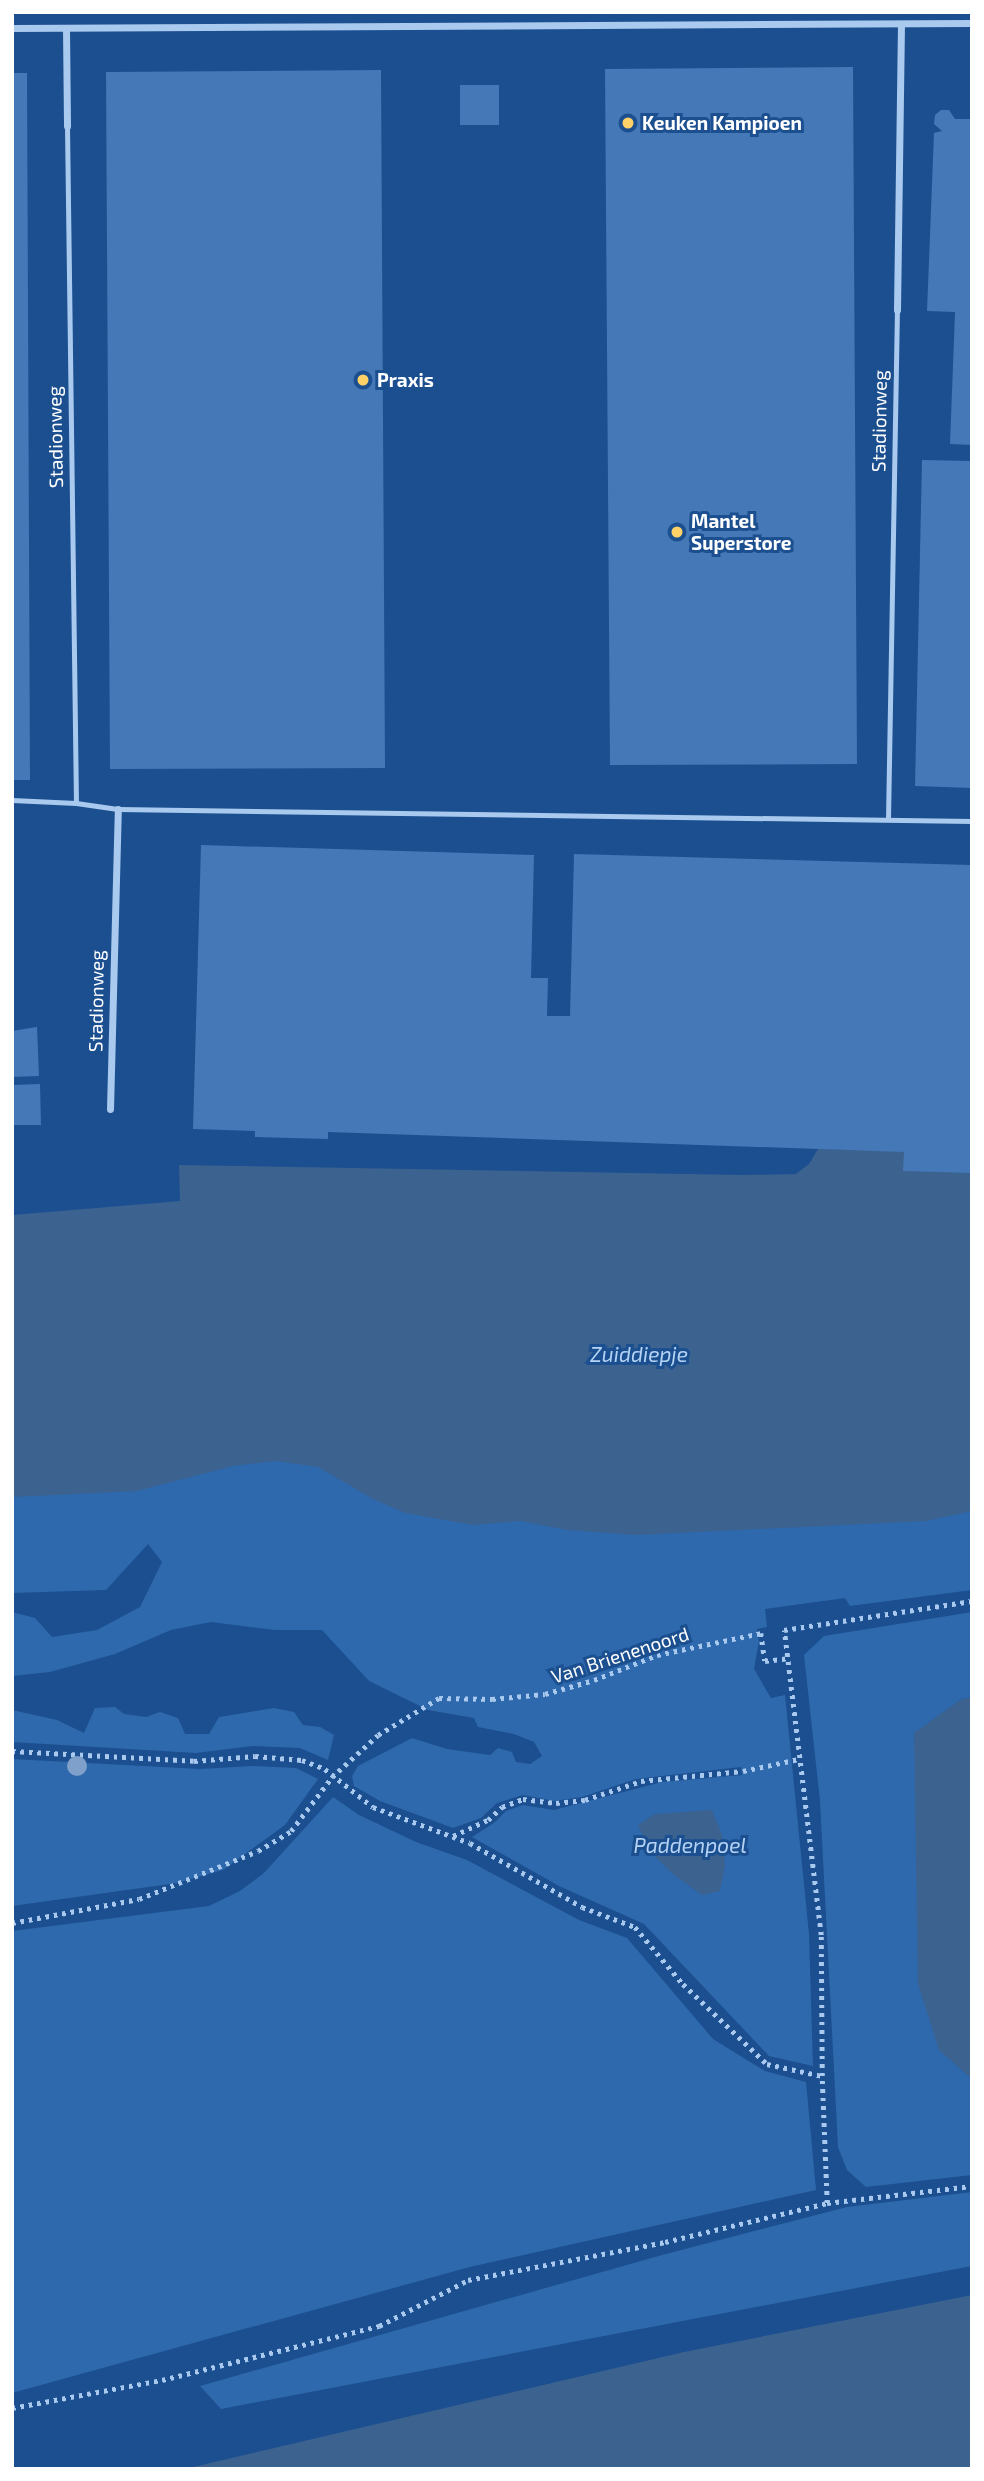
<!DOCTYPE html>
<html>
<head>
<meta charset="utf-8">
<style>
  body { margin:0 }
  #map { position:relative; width:984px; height:2481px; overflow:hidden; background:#1b4f8f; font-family:"Exo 2",sans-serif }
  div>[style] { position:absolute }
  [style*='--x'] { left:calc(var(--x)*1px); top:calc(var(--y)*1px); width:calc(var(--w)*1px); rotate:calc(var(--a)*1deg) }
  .green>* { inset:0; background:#2e69ad }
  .water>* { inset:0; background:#3c6290 }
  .building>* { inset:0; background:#4478b7 }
  .path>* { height:4.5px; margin-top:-2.25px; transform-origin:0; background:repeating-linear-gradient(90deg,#a9c9ee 0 3.5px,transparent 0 8.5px) }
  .service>* { height:5px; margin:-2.5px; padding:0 2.5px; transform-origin:2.5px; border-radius:2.5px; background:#a9c9ee }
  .minor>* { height:7px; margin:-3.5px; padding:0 3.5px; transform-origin:3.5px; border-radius:3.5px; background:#a9c9ee }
  .trees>* { width:20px; height:20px; margin:-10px; border-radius:50%; background:#7ea0ca }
  .dots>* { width:19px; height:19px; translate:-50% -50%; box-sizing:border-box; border:4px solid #1b4f8f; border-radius:50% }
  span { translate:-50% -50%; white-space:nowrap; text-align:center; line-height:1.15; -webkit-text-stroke:6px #1b4f8f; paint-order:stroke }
  .poi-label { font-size:19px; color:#fff; font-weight:700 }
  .left { translate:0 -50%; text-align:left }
  .street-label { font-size:19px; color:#fff }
  .water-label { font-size:21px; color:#b5d3f5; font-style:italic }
  .frame { position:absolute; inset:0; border:14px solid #fff; pointer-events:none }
</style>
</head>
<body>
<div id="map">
  <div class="green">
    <i style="clip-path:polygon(276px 1458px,972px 1467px,972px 1590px,850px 1606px,845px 1598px,765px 1609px,767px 1627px,757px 1629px,759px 1641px,754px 1669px,771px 1698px,785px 1695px,809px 1934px,813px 2066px,769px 2056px,644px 1924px,559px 1886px,472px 1837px,494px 1823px,506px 1811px,523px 1805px,554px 1810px,662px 1782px,742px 1775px,741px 1767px,636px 1779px,582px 1797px,554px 1801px,523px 1795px,497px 1803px,481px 1818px,453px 1828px,380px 1801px,354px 1786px,352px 1776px,358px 1766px,412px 1738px,447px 1749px,490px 1755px,498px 1748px,512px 1752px,516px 1762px,530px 1764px,542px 1756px,534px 1742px,514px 1734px,478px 1727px,474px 1718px,428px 1710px,369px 1681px,322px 1630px,275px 1630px,211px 1622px,171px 1630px,115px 1654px,50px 1672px,12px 1676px,12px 1612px,35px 1618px,52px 1637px,97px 1630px,140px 1607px,162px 1562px,148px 1544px,106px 1590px,12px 1593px,12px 1483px)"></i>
    <i style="clip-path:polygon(972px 1612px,972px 1697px,960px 1700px,914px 1734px,939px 2049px,972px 2079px,972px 2175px,866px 2187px,847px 2170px,838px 2147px,820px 1801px,804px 1655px,824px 1636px)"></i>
    <i style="clip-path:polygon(115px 1707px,124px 1714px,146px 1717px,160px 1712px,178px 1718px,185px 1734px,209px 1734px,219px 1717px,274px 1708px,294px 1712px,303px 1725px,320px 1727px,334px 1735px,328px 1760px,300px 1748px,253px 1746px,196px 1753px,12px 1742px,12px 1710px,57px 1720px,84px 1733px,95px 1708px)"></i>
    <i style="clip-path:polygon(12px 1759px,200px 1769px,252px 1766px,296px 1768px,318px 1779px,285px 1825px,223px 1870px,177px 1883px,12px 1906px)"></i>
    <i style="clip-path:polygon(333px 1797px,359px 1815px,416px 1842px,467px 1860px,579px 1920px,627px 1938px,713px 2039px,765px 2071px,806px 2082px,816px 2190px,470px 2267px,12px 2393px,12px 1931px,209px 1906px,240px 1891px,264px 1873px)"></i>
    <i style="clip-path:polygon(972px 2192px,972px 2266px,221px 2409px,200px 2386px,662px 2255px,847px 2207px)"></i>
  </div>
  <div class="water">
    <i style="clip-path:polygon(818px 1149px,972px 1152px,972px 1511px,927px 1521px,636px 1535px,567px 1530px,521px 1521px,473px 1525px,405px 1513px,373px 1499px,318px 1467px,276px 1461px,233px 1466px,137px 1491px,12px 1497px,12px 1215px,180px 1201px,179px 1165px,743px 1175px,796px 1174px,809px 1164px)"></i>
    <i style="clip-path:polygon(972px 1697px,972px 2079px,939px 2050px,918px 1984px,914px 1733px,960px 1700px)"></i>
    <i style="clip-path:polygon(712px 1810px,722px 1835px,725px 1866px,720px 1891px,702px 1895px,674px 1875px,650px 1852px,638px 1825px,655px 1814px)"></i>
    <i style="clip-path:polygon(972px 2295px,972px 2469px,185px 2469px,684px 2352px)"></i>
  </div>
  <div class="building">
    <i style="clip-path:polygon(853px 67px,857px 764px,610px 765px,605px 69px)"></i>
    <i style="clip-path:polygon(381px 70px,385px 768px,110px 769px,106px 72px)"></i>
    <i style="clip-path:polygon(12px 73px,27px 73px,30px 780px,12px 780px)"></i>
    <i style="clip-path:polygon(460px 85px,499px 85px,499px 125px,460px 125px)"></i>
    <i style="clip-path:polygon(941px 110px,949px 110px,955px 119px,972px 119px,972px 445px,950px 444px,955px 312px,927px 311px,934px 133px,942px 131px,934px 124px,935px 115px)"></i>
    <i style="clip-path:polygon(922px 460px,972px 461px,972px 788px,915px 786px)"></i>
    <i style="clip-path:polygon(201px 845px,534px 855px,531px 978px,548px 978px,547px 1016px,570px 1016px,574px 854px,972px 865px,972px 1173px,903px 1171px,904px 1152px,328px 1132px,328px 1139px,255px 1137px,255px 1131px,193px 1129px)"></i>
    <i style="clip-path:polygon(37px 1027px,39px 1076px,12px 1077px,12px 1031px)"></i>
    <i style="clip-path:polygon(40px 1084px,41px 1125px,12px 1125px,12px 1085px)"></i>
  </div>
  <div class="path">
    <i style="--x:12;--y:1751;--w:182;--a:3.1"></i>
    <i style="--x:194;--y:1761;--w:61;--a:-4.7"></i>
    <i style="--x:255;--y:1756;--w:47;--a:4.9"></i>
    <i style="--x:302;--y:1760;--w:25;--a:21"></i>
    <i style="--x:325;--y:1769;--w:61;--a:38.4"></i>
    <i style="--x:373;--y:1807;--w:103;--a:20.4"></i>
    <i style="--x:470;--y:1843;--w:129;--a:29.7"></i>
    <i style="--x:582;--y:1907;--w:57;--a:20.7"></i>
    <i style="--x:635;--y:1927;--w:75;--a:49.9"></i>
    <i style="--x:683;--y:1984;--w:116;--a:43.6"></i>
    <i style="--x:767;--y:2064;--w:56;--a:12.3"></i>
    <i style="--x:453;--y:1836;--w:38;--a:-25"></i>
    <i style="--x:488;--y:1820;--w:19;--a:-43"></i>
    <i style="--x:502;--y:1807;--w:22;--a:-21"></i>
    <i style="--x:523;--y:1799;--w:33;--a:7"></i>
    <i style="--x:556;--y:1803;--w:29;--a:-6"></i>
    <i style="--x:585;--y:1800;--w:59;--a:-18.7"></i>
    <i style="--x:641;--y:1781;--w:102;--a:-5.6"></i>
    <i style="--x:743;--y:1771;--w:57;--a:-12.1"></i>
    <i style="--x:12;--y:1923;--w:129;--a:-10.7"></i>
    <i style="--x:139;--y:1899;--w:128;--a:-22"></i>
    <i style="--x:258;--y:1851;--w:39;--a:-31"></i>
    <i style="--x:291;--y:1831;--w:68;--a:-52.8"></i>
    <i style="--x:332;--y:1777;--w:62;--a:-42.4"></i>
    <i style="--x:378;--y:1735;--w:71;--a:-31.2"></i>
    <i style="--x:439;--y:1698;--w:53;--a:1.1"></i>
    <i style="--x:492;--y:1699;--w:53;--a:-5.4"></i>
    <i style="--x:545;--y:1694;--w:51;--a:-15.9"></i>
    <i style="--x:594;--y:1680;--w:68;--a:-21.6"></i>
    <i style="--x:657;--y:1655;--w:106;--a:-11.9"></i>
    <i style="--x:761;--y:1633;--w:28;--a:82"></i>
    <i style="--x:765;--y:1661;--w:23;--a:-7"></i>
    <i style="--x:827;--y:2203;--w:127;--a:-92.3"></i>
    <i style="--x:822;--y:2076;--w:141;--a:-90.4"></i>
    <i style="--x:821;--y:1935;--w:307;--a:-96.9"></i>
    <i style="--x:784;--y:1630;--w:190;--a:-8.8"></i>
    <i style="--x:12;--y:2408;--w:153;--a:-10.6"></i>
    <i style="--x:162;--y:2380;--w:224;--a:-14"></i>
    <i style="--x:379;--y:2326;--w:100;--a:-27.3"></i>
    <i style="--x:468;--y:2280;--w:201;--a:-10.9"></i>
    <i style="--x:665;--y:2242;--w:167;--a:-13.5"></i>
    <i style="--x:827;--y:2203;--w:146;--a:-6.7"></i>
  </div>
  <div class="service">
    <i style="--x:67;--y:126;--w:677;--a:89.24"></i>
    <i style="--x:76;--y:803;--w:42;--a:8.1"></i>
    <i style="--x:118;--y:809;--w:854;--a:0.81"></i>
    <i style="--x:12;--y:800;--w:64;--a:2.7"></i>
    <i style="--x:888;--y:819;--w:509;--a:-88.99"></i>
  </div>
  <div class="minor">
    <i style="--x:12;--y:28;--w:960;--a:-0.3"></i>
    <i style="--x:66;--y:28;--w:98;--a:89.4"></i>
    <i style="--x:897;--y:310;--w:286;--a:-89.2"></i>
    <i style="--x:110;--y:1109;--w:300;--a:-88.5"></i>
  </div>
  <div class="trees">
    <i style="left:77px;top:1766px"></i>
  </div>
  <div class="dots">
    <i style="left:628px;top:123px;background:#ffd166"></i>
    <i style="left:363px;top:380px;background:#ffd166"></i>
    <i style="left:677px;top:532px;background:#ffd166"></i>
  </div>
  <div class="poi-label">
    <span class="left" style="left:642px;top:123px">Keuken Kampioen</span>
    <span class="left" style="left:377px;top:380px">Praxis</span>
    <span class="left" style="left:691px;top:532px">Mantel<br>Superstore</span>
  </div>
  <div class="street-label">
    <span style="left:879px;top:421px;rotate:-89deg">Stadionweg</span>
    <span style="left:55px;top:437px;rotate:-91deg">Stadionweg</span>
    <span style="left:96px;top:1001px;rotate:-89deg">Stadionweg</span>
    <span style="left:620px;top:1655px;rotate:-18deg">Van Brienenoord</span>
  </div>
  <div class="water-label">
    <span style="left:639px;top:1354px">Zuiddiepje</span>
    <span style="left:690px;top:1845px">Paddenpoel</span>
  </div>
  <div class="frame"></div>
</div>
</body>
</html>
